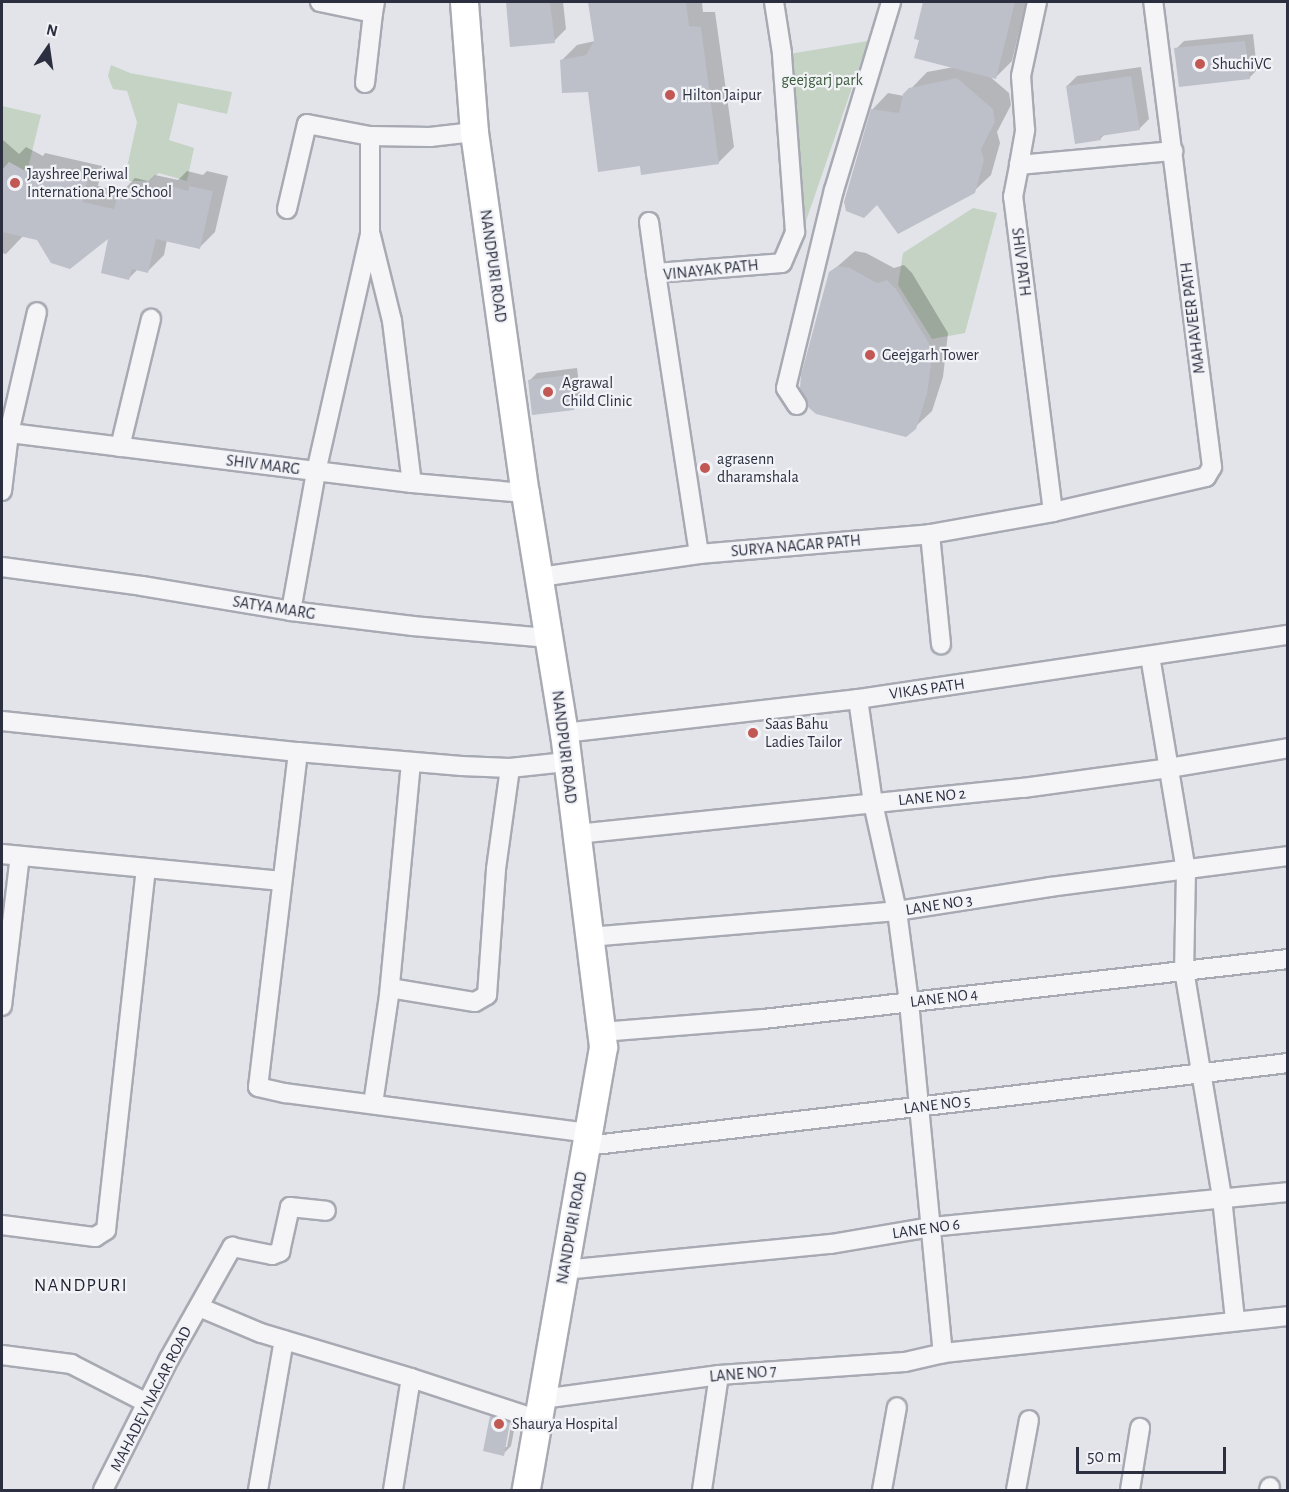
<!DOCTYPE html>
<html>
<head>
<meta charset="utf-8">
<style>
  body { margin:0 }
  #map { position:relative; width:1289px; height:1492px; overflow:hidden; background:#e2e4e9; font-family:"Alegreya Sans",sans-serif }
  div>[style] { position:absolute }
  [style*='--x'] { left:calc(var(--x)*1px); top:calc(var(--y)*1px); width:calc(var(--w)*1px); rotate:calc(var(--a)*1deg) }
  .green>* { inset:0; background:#c5d3c4 }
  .shadow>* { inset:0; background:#0003 }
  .building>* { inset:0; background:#bdbfc9 }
  .roads { filter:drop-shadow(2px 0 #a8aab3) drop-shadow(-2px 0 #a8aab3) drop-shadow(0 2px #a8aab3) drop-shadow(0 -2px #a8aab3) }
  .street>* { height:18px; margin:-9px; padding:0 9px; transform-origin:9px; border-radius:9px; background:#f5f5f8 }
  .secondary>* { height:27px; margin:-13.5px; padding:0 13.5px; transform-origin:13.5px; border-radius:13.5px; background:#fff }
  .dots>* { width:16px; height:16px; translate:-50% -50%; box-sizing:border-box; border:3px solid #f2f3f7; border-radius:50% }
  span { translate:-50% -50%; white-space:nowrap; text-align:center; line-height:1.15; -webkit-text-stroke:4.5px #f2f3f7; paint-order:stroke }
  .poi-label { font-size:16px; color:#2c2f40 }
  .left { translate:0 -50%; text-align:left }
  .park-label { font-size:16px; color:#3a5a3a }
  .street-label { font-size:16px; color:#2c2f40 }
  .neighbourhood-label { font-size:18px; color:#1e2131; letter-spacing:1.5px }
  .frame { position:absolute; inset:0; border:3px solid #2c2f40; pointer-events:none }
  .north { position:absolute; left:18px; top:18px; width:60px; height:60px; -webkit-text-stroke:4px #f2f3f7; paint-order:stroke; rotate:13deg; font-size:16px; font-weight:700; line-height:24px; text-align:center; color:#2c2f40 }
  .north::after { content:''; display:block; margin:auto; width:21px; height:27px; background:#2c2f40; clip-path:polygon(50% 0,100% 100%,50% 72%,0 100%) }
  .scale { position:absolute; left:1076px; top:1447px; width:150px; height:27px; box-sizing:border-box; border:3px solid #2c2f40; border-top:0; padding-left:8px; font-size:18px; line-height:21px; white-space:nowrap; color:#2c2f40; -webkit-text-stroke:4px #f2f3f7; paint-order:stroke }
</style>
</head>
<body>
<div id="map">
  <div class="green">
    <i style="clip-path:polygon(868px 41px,805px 224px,794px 143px,789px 54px)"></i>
    <i style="clip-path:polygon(111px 65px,130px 73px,232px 92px,227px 114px,178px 103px,169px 140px,194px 148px,187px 181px,159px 173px,148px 181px,124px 181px,137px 122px,127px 91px,113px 89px,108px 76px)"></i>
    <i style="clip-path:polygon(2px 106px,41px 115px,27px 172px,9px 162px,2px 172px)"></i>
    <i style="clip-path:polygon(973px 208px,997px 213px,965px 333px,932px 339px,898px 285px,903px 253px)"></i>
  </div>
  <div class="shadow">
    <i style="clip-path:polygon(508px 2px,563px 2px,566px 29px,554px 41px,512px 46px)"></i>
    <i style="clip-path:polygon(589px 2px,702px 2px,703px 12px,715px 12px,734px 147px,718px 163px,641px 165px,590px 90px,562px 60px,577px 45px,595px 41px)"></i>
    <i style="clip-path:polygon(925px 2px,1026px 2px,1012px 61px,996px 77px,988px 75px,1009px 93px,1011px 105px,997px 132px,1000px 143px,991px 175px,974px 191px,872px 110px,888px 93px,904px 96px,927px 72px,954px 67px,916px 38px)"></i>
    <i style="clip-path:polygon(1253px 34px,1257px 70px,1249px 78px,1176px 49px,1184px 41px)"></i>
    <i style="clip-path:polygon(1141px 67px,1149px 119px,1139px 129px,1105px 134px,1100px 139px,1067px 86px,1077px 76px)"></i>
    <i style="clip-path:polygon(2px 139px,19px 154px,26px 147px,43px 156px,45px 153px,102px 166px,98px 186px,122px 192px,135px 178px,148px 181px,155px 175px,178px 180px,187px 171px,203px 175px,207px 171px,228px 176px,215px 232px,199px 248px,167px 240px,164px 255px,148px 271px,138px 269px,129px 278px,111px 236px,38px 239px,23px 236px,6px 254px,2px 253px)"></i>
    <i style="clip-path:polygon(855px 251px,866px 253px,894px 268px,904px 265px,912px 273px,948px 333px,943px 377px,932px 411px,915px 427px,830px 273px)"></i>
    <i style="clip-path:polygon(577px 368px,581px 401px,573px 409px,529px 381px,537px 373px)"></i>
    <i style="clip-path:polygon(evenodd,499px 1409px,517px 1415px,511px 1446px,503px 1454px,491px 1416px,499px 1409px,510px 1415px,513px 1415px,507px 1447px,504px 1447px,510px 1415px)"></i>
  </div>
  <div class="building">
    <i style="clip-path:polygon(506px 2px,550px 2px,555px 43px,510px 47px)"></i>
    <i style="clip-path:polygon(588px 2px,686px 2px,689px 26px,701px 27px,719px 164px,641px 175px,640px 166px,598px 172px,588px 92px,562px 93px,560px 60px,586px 55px,594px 41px)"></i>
    <i style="clip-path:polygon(923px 2px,1015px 2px,996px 79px,914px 58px,919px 40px,914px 39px)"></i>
    <i style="clip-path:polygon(1245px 41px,1250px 79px,1179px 87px,1174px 48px)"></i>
    <i style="clip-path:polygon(1131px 76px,1140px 130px,1100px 136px,1101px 140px,1075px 144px,1066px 86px)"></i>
    <i style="clip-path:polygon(957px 78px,993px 109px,995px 122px,981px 149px,984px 160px,975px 193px,898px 234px,877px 205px,864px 218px,846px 211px,844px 202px,871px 109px,899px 113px,903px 94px,909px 88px)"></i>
    <i style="clip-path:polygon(9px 162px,27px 172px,28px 168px,87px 182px,83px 202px,114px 209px,118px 194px,136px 198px,137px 190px,161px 196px,170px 186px,188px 191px,189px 186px,213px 191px,200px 249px,156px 239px,148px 273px,132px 269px,129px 280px,101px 273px,108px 239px,70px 269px,51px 263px,37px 240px,2px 232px,2px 170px)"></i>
    <i style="clip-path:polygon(838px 266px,850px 268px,877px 283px,887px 280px,896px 289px,933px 350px,927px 394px,916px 429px,906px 437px,816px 414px,808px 407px,800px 388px,801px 375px,829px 272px)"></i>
    <i style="clip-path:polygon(569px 375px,574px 410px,532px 415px,528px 380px)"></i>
    <i style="clip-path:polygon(490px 1416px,510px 1422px,504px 1456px,483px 1451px)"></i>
  </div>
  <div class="roads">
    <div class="street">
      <i style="--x:320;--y:2;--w:54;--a:11.7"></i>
      <i style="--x:373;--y:13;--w:11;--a:-80"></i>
      <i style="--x:365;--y:83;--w:70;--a:-83.5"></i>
      <i style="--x:1019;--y:165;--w:36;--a:-80"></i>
      <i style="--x:1025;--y:130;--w:54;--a:-94.2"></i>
      <i style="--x:1021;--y:76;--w:76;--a:-77.8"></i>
      <i style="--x:287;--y:209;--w:87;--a:-76.8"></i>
      <i style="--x:307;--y:124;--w:64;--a:10.8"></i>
      <i style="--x:649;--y:222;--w:51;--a:82.2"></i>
      <i style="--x:371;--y:236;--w:88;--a:76.1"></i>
      <i style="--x:392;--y:321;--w:163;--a:83"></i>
      <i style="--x:797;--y:405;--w:20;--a:-123"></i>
      <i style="--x:786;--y:388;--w:204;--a:-76.4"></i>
      <i style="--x:834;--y:190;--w:196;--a:-73.1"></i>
      <i style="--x:2;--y:432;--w:413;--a:7.1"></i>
      <i style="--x:412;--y:483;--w:113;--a:5.1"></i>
      <i style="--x:120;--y:447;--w:132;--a:-76.4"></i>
      <i style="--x:2;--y:491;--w:58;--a:-83.1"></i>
      <i style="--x:9;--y:433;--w:124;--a:-77"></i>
      <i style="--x:1053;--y:512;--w:318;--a:-97.2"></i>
      <i style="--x:1013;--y:197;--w:33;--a:-79"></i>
      <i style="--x:1019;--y:165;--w:155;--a:-5.2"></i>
      <i style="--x:930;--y:534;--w:111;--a:84.3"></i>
      <i style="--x:699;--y:554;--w:284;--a:-98.7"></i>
      <i style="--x:656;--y:273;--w:126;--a:-4.5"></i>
      <i style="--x:782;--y:263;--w:34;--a:-67"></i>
      <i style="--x:795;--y:232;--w:179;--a:-94.2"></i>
      <i style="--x:782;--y:53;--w:52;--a:-98.9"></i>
      <i style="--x:2;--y:567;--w:141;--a:7.7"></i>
      <i style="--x:142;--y:586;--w:151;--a:9.5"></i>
      <i style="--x:291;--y:611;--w:123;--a:7"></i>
      <i style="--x:413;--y:626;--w:136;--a:5.1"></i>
      <i style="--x:540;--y:577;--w:161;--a:-8.2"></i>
      <i style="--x:699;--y:554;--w:232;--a:-4.9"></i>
      <i style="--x:930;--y:534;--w:125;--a:-10.1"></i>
      <i style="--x:1053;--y:512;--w:157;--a:-12.9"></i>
      <i style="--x:1206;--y:477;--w:12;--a:-59"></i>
      <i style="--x:1212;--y:467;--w:469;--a:-97.2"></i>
      <i style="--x:291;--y:611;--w:141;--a:-79.8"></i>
      <i style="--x:316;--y:472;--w:244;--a:-77.2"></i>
      <i style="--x:370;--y:234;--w:98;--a:-90"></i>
      <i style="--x:370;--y:136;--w:60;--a:1"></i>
      <i style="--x:430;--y:137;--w:44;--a:-6.5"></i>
      <i style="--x:1150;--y:656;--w:217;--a:80.5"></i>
      <i style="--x:1186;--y:870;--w:100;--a:91.1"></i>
      <i style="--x:1184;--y:970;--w:231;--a:80.5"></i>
      <i style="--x:1222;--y:1198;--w:123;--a:83.9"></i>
      <i style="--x:858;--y:699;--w:105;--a:81.8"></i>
      <i style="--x:873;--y:803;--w:111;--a:77.5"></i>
      <i style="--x:897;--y:911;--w:92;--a:82.5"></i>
      <i style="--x:909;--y:1002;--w:353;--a:84.5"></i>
      <i style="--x:2;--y:721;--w:298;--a:6"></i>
      <i style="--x:298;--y:752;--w:164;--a:4.9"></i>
      <i style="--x:461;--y:766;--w:49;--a:2.3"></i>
      <i style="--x:510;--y:768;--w:56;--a:-6.1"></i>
      <i style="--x:564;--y:733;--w:296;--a:-6.6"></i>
      <i style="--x:858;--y:699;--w:435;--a:-8.5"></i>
      <i style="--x:298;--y:752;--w:337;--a:96.8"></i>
      <i style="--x:258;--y:1087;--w:28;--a:13"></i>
      <i style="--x:285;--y:1093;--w:306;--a:7.5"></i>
      <i style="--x:576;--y:834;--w:449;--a:-5.9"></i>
      <i style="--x:1023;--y:788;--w:147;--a:-7.8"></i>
      <i style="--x:1169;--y:768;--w:121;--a:-9.5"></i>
      <i style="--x:2;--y:854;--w:280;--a:5.5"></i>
      <i style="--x:589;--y:937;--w:309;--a:-4.8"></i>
      <i style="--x:897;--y:911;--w:155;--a:-8.9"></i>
      <i style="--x:1050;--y:887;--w:240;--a:-7.4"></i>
      <i style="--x:390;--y:988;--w:86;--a:9.4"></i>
      <i style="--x:475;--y:1002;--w:14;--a:-30"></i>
      <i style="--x:487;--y:995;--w:126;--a:-85.9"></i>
      <i style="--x:496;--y:869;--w:102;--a:-82.1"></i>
      <i style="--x:2;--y:1006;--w:151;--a:-83.2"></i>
      <i style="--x:601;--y:1032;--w:163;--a:-4.6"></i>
      <i style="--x:763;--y:1019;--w:528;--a:-6.52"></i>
      <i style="--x:373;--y:1104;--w:110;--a:-81.6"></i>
      <i style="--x:389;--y:995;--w:234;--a:-84.6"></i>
      <i style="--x:586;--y:1146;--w:707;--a:-6.74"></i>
      <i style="--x:2;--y:1225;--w:94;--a:7.4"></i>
      <i style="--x:95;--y:1237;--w:13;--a:-32"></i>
      <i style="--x:106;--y:1230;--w:364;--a:-83.7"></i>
      <i style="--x:564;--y:1270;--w:268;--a:-5.6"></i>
      <i style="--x:831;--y:1244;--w:101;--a:-9.6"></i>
      <i style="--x:931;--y:1227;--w:359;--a:-5.6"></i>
      <i style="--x:199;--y:1307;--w:67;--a:22.8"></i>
      <i style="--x:261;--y:1333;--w:157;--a:16.7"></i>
      <i style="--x:411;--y:1378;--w:135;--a:18.2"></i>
      <i style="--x:2;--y:1355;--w:70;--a:7.4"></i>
      <i style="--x:71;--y:1364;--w:85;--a:27.2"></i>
      <i style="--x:542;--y:1399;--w:179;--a:-7.7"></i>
      <i style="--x:719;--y:1375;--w:186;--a:-4"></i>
      <i style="--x:905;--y:1362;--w:39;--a:-13"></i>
      <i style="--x:943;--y:1353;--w:347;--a:-6.1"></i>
      <i style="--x:103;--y:1490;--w:147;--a:-63.3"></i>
      <i style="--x:169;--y:1359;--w:129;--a:-60.6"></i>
      <i style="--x:232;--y:1247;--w:41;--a:11.3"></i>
      <i style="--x:272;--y:1255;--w:9;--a:-21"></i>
      <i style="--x:280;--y:1252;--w:46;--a:-77.5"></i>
      <i style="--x:290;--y:1207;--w:36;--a:6"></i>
      <i style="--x:258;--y:1490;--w:152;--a:-80.2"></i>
      <i style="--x:393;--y:1490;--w:113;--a:-80.9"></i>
      <i style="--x:702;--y:1490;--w:116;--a:-81.6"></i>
      <i style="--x:882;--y:1490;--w:84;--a:-79.8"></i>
      <i style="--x:1016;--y:1490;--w:71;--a:-79.5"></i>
      <i style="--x:1130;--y:1490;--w:63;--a:-80.8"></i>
      <i style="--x:1269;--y:1490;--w:3;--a:-72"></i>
    </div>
    <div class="secondary">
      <i style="--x:464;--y:2;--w:130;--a:85.6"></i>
      <i style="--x:474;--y:132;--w:365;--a:82"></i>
      <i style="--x:525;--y:493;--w:243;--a:80.8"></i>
      <i style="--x:564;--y:733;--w:316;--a:82.9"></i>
      <i style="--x:603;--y:1047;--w:450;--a:99.9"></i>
    </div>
  </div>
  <div class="dots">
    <i style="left:1200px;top:64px;background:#c25853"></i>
    <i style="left:670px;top:95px;background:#c25853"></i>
    <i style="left:15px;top:183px;background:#c25853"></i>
    <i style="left:870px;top:355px;background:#c25853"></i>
    <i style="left:548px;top:392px;background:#c25853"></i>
    <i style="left:705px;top:468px;background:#c25853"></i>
    <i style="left:753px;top:733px;background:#c25853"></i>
    <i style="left:499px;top:1424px;background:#c25853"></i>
  </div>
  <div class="poi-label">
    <span class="left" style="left:1212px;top:64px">ShuchiVC</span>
    <span class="left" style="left:682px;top:95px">Hilton Jaipur</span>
    <span class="left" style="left:27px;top:183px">Jayshree Periwal<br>Internationa Pre School</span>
    <span class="left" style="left:882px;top:355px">Geejgarh Tower</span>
    <span class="left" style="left:562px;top:392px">Agrawal<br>Child Clinic</span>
    <span class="left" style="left:717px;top:468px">agrasenn<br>dharamshala</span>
    <span class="left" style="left:765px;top:733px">Saas Bahu<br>Ladies Tailor</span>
    <span class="left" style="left:512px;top:1424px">Shaurya Hospital</span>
  </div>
  <div class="park-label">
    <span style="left:822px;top:80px">geejgarj park</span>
  </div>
  <div class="street-label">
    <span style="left:1021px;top:262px;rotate:83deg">SHIV PATH</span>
    <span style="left:493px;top:266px;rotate:82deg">NANDPURI ROAD</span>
    <span style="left:711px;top:270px;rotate:-6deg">VINAYAK PATH</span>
    <span style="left:1193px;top:318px;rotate:-97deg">MAHAVEER PATH</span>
    <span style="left:263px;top:465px;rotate:7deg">SHIV MARG</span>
    <span style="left:796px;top:546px;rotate:-5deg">SURYA NAGAR PATH</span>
    <span style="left:274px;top:608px;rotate:9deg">SATYA MARG</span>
    <span style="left:927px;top:689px;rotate:-8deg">VIKAS PATH</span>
    <span style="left:564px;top:747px;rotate:83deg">NANDPURI ROAD</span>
    <span style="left:932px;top:797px;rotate:-6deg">LANE NO 2</span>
    <span style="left:939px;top:905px;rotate:-9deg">LANE NO 3</span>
    <span style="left:944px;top:998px;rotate:-7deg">LANE NO 4</span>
    <span style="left:937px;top:1105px;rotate:-7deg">LANE NO 5</span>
    <span style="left:572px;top:1228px;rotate:-80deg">NANDPURI ROAD</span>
    <span style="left:926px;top:1229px;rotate:-8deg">LANE NO 6</span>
    <span style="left:743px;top:1374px;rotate:-5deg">LANE NO 7</span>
    <span style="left:151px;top:1399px;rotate:-63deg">MAHADEV NAGAR ROAD</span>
  </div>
  <div class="neighbourhood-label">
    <span style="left:81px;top:1286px">NANDPURI</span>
  </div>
  <div class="frame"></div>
  <div class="north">N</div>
  <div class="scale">50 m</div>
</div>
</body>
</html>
